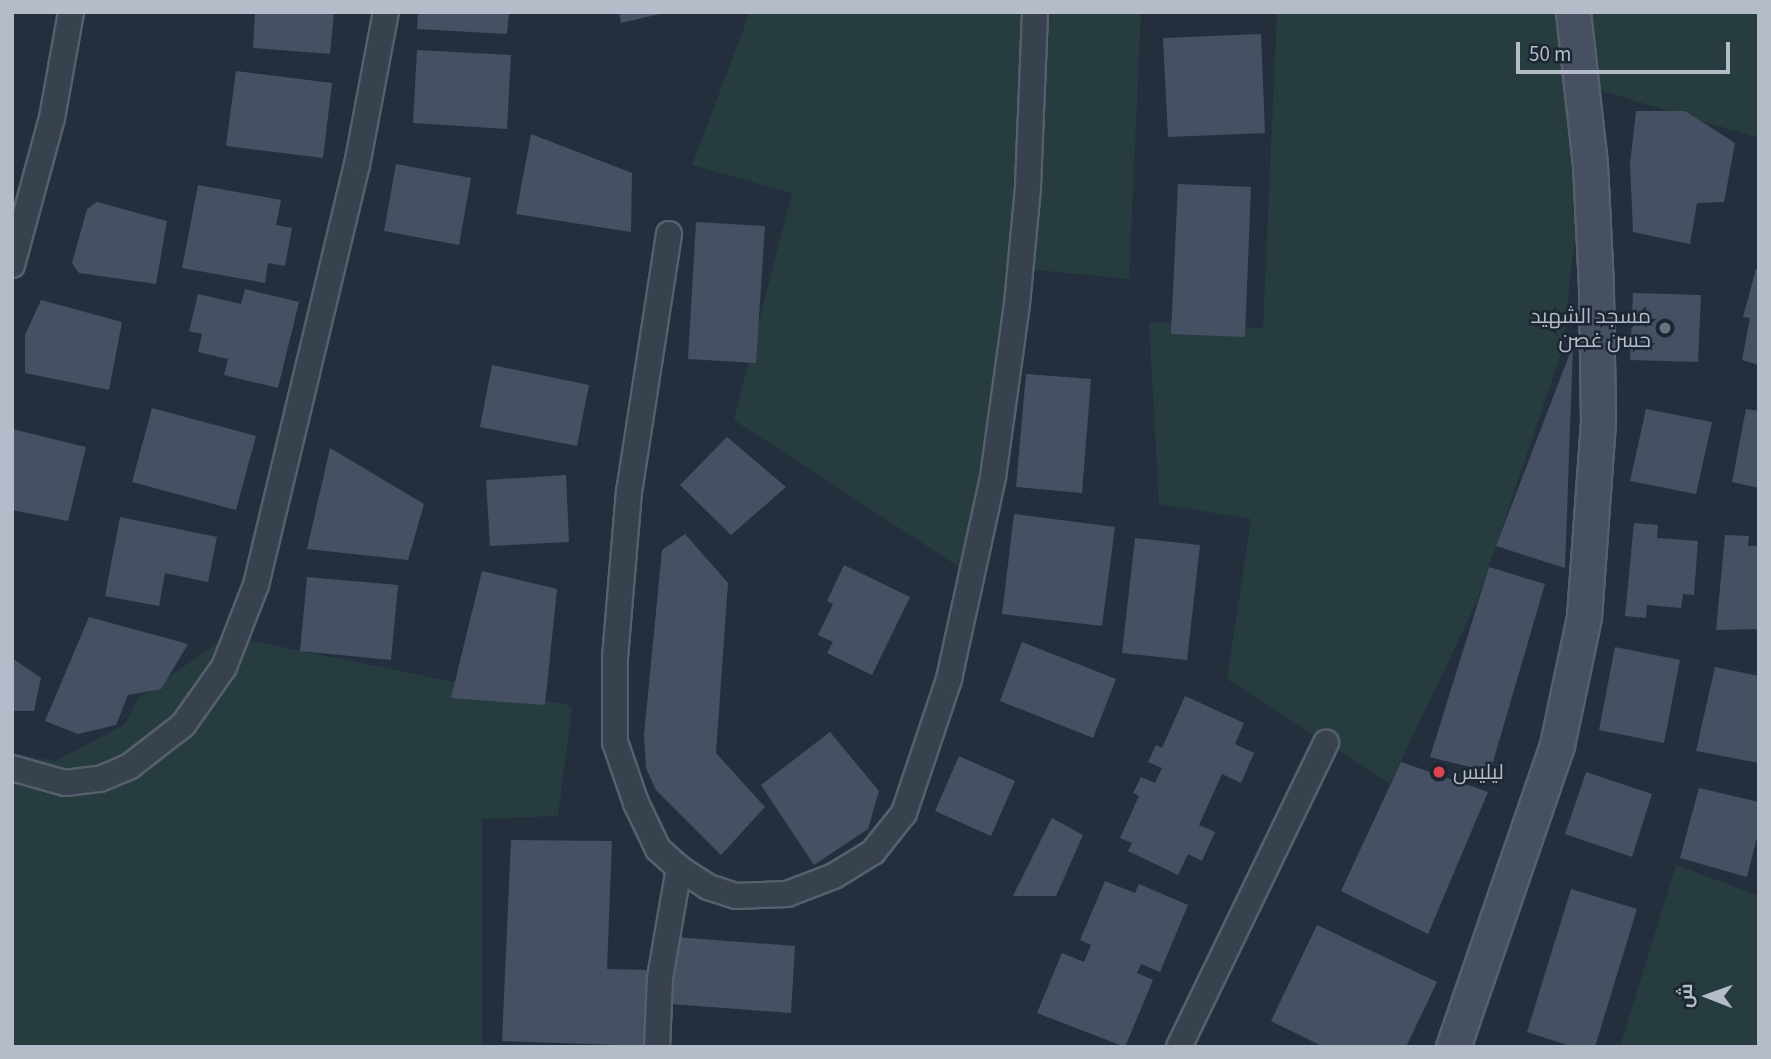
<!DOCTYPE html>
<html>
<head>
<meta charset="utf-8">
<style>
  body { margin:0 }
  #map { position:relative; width:1771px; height:1059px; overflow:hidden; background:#242f3e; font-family:"Source Sans 3",Cairo,sans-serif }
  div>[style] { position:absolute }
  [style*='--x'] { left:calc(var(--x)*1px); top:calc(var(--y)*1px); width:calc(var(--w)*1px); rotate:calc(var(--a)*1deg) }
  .green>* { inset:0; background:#263c3f }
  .building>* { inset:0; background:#455162 }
  .roads { filter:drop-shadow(2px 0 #565f6c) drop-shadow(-2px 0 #565f6c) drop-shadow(0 2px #565f6c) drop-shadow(0 -2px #565f6c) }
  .street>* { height:24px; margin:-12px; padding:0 12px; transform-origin:12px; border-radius:12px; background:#38414e }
  .secondary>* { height:33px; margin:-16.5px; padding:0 16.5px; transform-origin:16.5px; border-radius:16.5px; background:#465061 }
  .dots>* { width:19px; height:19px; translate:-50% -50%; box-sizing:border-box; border:4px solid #1d2633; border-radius:50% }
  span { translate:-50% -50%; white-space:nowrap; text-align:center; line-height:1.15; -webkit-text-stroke:5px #1d2633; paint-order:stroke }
  .poi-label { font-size:21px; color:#b4bcc9 }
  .right { translate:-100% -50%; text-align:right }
  .left { translate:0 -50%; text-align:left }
  .frame { position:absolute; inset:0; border:14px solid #b4bcc9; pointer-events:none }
  .north { position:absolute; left:1673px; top:961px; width:70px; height:70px; -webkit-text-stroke:5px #1d2633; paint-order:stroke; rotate:271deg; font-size:19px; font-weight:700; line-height:28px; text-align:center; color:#b4bcc9 }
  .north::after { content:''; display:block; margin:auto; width:24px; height:32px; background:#b4bcc9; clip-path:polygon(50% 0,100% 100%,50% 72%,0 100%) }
  .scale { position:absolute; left:1516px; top:42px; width:214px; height:32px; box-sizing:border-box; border:4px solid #b4bcc9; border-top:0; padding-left:9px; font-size:21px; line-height:24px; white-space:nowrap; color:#b4bcc9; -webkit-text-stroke:5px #1d2633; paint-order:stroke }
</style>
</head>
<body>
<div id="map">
  <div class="green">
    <i style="clip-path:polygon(750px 12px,1141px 12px,1129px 279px,1027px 269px,976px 578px,734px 420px,792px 193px,692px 165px)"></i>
    <i style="clip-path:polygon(1277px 12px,1759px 12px,1759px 138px,1592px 88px,1562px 350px,1478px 599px,1390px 784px,1227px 679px,1251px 519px,1159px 504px,1149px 322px,1263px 328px)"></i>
    <i style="clip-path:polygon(228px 636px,572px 706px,558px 816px,482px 819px,482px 1047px,12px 1047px,12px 754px,56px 761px,125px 724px,138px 698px)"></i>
    <i style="clip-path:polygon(1676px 865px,1759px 896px,1759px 1047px,1620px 1047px)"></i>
  </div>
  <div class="building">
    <i style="clip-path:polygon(255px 12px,334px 12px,330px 54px,253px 48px)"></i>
    <i style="clip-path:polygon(418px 12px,509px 12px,507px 34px,417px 29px)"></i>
    <i style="clip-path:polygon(619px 12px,664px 12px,664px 13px,621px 23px)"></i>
    <i style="clip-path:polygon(1261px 34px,1265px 133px,1168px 137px,1163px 38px)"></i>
    <i style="clip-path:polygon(417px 50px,511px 55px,507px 129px,413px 123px)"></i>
    <i style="clip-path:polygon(236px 71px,332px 83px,323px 158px,226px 146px)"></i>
    <i style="clip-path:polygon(1636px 111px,1685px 111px,1735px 143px,1724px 202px,1697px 203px,1690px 244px,1633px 232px,1630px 164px)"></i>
    <i style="clip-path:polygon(531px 134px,632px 173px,631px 232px,516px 214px)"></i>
    <i style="clip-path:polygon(396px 164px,471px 178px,459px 245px,384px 231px)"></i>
    <i style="clip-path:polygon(1178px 184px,1251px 187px,1245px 337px,1171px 334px)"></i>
    <i style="clip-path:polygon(198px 185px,281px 200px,276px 225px,292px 228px,285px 266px,268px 263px,265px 283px,182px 268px)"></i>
    <i style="clip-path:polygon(97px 202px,167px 221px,156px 284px,79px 273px,72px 263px,87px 209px)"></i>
    <i style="clip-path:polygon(696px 222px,765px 226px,756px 363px,688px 359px)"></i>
    <i style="clip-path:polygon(1756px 269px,1759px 269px,1759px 365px,1742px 360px,1750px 318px,1743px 317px)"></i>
    <i style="clip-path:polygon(245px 289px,299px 302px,278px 388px,224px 375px,228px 359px,198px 352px,202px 334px,189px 331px,198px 294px,241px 304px)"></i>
    <i style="clip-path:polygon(1633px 293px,1701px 295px,1698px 362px,1630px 360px)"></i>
    <i style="clip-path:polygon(41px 300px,122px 322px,109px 390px,25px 373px,25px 335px)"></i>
    <i style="clip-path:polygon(1573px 345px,1565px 568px,1496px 546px)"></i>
    <i style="clip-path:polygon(492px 365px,589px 385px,577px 446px,480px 427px)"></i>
    <i style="clip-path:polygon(1026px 374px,1091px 379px,1082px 493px,1016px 487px)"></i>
    <i style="clip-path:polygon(152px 408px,256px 436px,236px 510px,132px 482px)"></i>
    <i style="clip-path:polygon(1646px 409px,1712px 422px,1696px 494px,1630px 481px)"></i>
    <i style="clip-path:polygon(1746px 409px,1759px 411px,1759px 488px,1732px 482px)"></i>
    <i style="clip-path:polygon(12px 429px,86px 447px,68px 521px,12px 510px)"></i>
    <i style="clip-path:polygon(727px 437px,786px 487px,731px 535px,680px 485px)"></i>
    <i style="clip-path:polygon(330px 448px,424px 504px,408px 560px,307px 549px)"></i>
    <i style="clip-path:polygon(566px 475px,569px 542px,490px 546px,486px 480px)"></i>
    <i style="clip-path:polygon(1014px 514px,1115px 527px,1102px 626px,1002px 614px)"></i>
    <i style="clip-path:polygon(120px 517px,217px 537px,208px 582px,165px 573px,159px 606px,105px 596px)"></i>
    <i style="clip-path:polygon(1634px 523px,1658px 525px,1657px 538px,1698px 541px,1694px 595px,1683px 594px,1681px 608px,1647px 605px,1646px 618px,1625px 616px)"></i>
    <i style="clip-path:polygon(685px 534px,728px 583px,716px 753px,765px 807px,721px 855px,656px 790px,646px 768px,644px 735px,662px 550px)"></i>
    <i style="clip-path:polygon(1725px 535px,1749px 536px,1748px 546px,1759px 546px,1759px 629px,1716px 630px)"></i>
    <i style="clip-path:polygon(1135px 538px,1200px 545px,1187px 660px,1122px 653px)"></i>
    <i style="clip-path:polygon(844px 565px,910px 597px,872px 675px,827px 653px,833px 642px,818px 635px,833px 604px,827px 601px)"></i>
    <i style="clip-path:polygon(1489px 567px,1545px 584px,1490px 772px,1430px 757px)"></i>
    <i style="clip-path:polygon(482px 571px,557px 589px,545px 705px,451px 698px)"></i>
    <i style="clip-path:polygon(307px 577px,398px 585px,391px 660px,300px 651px)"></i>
    <i style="clip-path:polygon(89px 617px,188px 644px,161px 689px,128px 695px,116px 725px,78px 734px,45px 721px)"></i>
    <i style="clip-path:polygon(1022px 642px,1116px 679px,1093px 738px,1000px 701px)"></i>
    <i style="clip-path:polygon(1615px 647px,1680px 660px,1664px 743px,1599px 730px)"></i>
    <i style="clip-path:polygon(12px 658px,41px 678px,34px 711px,12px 711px)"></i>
    <i style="clip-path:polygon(1715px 667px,1759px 676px,1759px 763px,1696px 751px)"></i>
    <i style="clip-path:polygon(1185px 696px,1244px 723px,1235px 744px,1254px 753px,1241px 783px,1222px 774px,1199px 825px,1215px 832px,1202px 861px,1188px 854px,1178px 875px,1128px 851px,1132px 843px,1120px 838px,1139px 796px,1133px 793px,1141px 777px,1155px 783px,1162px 768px,1148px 762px,1156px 745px,1162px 748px)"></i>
    <i style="clip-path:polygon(830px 732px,879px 791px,868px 829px,814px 865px,761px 785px)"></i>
    <i style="clip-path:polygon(959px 756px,1015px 781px,991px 836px,935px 811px)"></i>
    <i style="clip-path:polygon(1401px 762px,1488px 792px,1428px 934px,1341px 891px)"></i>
    <i style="clip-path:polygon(1586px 772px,1652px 794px,1632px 857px,1565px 834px)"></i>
    <i style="clip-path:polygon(1699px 788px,1759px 802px,1759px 830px,1747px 877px,1680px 858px)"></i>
    <i style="clip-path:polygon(1052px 818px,1083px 835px,1056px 896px,1013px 896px)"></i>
    <i style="clip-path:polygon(511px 840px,612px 841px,607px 969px,651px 970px,647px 1046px,502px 1041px)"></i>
    <i style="clip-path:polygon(1105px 881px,1135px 893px,1139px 884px,1188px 905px,1160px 972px,1141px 964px,1137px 973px,1153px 980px,1125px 1047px,1037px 1013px,1062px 953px,1084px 962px,1091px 945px,1080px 940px)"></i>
    <i style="clip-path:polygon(1571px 889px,1637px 909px,1595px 1047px,1573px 1047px,1527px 1032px)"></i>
    <i style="clip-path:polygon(1317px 925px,1437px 982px,1406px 1047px,1324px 1047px,1271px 1021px)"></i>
    <i style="clip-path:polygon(675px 937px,795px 946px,791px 1013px,671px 1004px)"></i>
  </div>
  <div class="roads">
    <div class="street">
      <i style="--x:669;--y:234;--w:260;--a:98.8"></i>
      <i style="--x:629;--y:491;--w:169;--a:94.8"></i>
      <i style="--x:615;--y:659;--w:83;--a:90"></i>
      <i style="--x:615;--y:742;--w:65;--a:71"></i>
      <i style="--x:636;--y:803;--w:51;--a:64.4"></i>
      <i style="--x:658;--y:849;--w:28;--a:42"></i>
      <i style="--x:679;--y:868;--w:35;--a:33"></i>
      <i style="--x:708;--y:887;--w:29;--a:18"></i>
      <i style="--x:736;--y:896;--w:51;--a:-2.2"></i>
      <i style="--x:787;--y:894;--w:50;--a:-21"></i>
      <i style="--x:834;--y:876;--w:46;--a:-31.6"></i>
      <i style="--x:873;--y:852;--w:50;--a:-51.5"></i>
      <i style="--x:904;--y:813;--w:141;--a:-71.4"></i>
      <i style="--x:949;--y:679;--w:207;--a:-77.7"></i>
      <i style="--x:993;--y:477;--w:175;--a:-82.1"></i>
      <i style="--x:1017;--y:304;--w:118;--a:-84.6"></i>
      <i style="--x:1028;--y:187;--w:175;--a:-87.7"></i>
      <i style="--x:12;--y:265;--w:152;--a:-74.8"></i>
      <i style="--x:52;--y:118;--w:108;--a:-79.8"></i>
      <i style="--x:12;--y:768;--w:55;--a:15.8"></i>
      <i style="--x:65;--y:783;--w:35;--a:-7"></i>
      <i style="--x:100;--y:779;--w:33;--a:-23"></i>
      <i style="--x:130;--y:766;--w:67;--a:-37.7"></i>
      <i style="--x:183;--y:725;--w:71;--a:-54.7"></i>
      <i style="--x:224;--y:667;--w:88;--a:-68.7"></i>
      <i style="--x:256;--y:585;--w:432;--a:-76.5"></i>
      <i style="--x:357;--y:165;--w:156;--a:-79.3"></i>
      <i style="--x:657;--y:1047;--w:69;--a:-87.5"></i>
      <i style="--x:660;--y:978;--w:112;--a:-80.2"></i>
      <i style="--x:1179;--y:1047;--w:338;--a:-64.2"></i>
    </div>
    <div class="secondary">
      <i style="--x:1453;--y:1047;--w:319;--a:-71"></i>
      <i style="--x:1557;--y:745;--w:131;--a:-78.1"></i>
      <i style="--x:1584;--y:617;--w:197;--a:-85.9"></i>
      <i style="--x:1598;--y:420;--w:133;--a:-90.9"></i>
      <i style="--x:1596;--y:287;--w:123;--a:-92.8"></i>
      <i style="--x:1590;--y:164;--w:153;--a:-96.4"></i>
    </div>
  </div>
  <div class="dots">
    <i style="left:1665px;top:328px;background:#6b7280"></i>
    <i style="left:1439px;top:772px;background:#e0444e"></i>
  </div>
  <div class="poi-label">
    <span class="right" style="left:1651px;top:328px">مسجد الشهيد<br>حسن غصن</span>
    <span class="left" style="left:1453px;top:772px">ليليس</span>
  </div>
  <div class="frame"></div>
  <div class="north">ش</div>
  <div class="scale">50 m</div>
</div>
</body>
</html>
